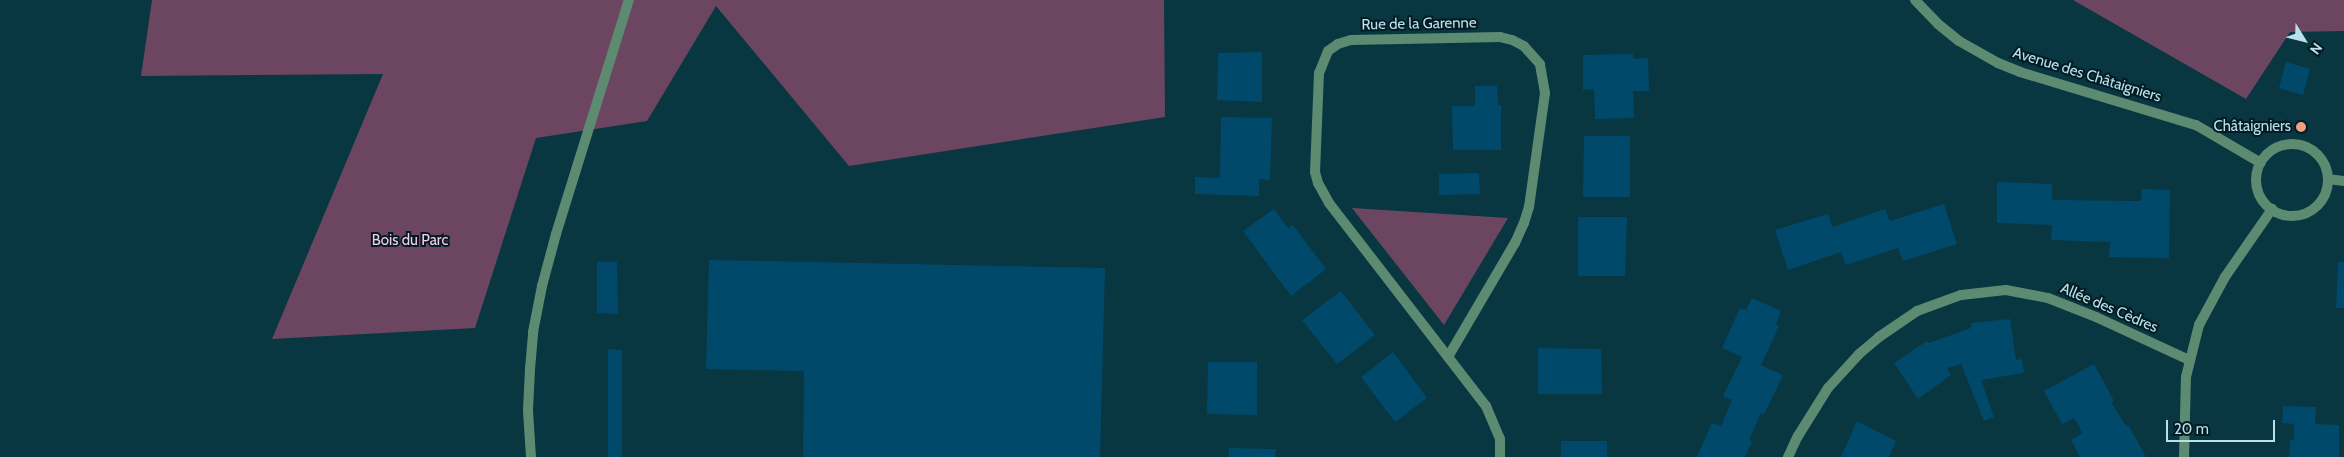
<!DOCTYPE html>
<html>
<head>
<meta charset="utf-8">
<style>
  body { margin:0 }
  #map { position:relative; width:2344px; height:457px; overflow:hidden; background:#083641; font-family:Cabin,sans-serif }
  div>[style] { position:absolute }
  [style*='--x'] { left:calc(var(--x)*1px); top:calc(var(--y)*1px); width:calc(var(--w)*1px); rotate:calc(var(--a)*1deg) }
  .green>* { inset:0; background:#6c4660 }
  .building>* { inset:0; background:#01496b }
  .street>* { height:10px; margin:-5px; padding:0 5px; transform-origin:5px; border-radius:5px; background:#5d8b71 }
  .street>.ring { margin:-5px; padding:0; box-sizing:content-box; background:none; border:10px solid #5d8b71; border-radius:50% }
  .dots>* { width:14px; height:14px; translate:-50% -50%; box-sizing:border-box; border:2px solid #031c23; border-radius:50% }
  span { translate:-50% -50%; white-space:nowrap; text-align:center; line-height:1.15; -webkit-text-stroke:4px #031c23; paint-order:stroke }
  .street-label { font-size:15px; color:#bae0eb }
  .poi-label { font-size:15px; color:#bae0eb }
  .right { translate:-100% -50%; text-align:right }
  .park-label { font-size:15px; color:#fbcbec }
  .north { position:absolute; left:2279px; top:15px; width:50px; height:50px; -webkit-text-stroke:4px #031c23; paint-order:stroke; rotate:126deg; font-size:14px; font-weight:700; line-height:20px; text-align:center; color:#bae0eb }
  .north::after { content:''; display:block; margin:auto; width:18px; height:22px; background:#bae0eb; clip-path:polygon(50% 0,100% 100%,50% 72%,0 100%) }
  .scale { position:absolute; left:2166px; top:420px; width:109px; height:22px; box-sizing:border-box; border:2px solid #bae0eb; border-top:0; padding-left:6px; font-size:15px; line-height:18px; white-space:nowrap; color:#bae0eb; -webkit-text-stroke:4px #031c23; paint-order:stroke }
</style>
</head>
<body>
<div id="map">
  <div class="green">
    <i style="clip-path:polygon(152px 0,1164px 0,1165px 117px,849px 166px,716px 6px,647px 121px,536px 138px,475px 328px,272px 339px,383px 74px,141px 76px)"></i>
    <i style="clip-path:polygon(2073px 0,2344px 0,2344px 31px,2290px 32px,2246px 99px)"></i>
    <i style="clip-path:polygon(1352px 208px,1508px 218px,1444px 325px)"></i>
  </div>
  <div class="building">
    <i style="clip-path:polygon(1262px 52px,1262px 102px,1217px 100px,1218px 53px)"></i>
    <i style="clip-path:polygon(1633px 54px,1633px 59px,1648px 58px,1649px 91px,1633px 91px,1634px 118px,1595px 119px,1594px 89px,1583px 90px,1583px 55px)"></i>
    <i style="clip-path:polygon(2286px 62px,2310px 69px,2303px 95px,2279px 88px)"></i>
    <i style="clip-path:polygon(1475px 86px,1497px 86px,1498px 105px,1501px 105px,1501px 150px,1453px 150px,1452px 106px,1475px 106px)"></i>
    <i style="clip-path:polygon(1221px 117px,1272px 118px,1270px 180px,1259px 179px,1259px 196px,1195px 194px,1195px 177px,1220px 178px)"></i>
    <i style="clip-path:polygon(1584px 136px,1630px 136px,1630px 197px,1583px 197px)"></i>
    <i style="clip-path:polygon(1479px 173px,1480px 194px,1439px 195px,1439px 174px)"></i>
    <i style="clip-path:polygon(1997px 182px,2052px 184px,2052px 200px,2141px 201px,2142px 189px,2170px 190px,2169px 258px,2109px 257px,2110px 242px,2051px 240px,2052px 225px,1997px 223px)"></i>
    <i style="clip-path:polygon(1944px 204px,1957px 244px,1903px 261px,1898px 248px,1846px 265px,1841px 252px,1788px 270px,1775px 230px,1828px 214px,1833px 227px,1885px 209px,1890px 221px)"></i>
    <i style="clip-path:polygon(1274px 209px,1288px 228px,1293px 225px,1326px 269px,1291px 296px,1243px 231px)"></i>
    <i style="clip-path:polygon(1578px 217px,1627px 217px,1625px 276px,1578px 276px)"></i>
    <i style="clip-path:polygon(709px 260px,1105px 268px,1100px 457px,803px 457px,804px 371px,706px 369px)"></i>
    <i style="clip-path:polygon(597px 262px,617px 262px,618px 314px,597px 313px)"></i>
    <i style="clip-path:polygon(2338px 262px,2344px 262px,2344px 308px,2336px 308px)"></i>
    <i style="clip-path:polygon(1341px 291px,1375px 335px,1337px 364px,1302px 320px)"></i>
    <i style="clip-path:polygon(1752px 298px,1781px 311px,1776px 325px,1779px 326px,1761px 365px,1783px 375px,1764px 415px,1761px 413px,1749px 440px,1752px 442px,1745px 457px,1697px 457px,1712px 423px,1721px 426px,1732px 400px,1723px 396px,1742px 357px,1722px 348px,1740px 308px,1746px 310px)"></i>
    <i style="clip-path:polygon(2010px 319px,2016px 360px,2022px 359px,2024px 373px,1981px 380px,1994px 417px,1984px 421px,1961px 364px,1947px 368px,1951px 375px,1918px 399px,1894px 363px,1927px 341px,1929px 343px,1971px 328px,1971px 323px)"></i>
    <i style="clip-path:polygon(1538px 348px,1601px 349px,1602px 394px,1538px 394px)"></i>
    <i style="clip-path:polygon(608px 349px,622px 350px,622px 457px,608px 457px)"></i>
    <i style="clip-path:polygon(1393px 352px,1427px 398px,1395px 422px,1361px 377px)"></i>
    <i style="clip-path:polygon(1208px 362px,1257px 362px,1257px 415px,1207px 414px)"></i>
    <i style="clip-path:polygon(2094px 364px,2114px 401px,2111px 402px,2126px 426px,2129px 426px,2146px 457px,2080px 457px,2071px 440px,2083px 433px,2074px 418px,2062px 424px,2044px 391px)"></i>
    <i style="clip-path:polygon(2283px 406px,2316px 407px,2315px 424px,2339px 425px,2339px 457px,2289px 457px,2290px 440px,2294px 440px,2294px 424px,2282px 423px)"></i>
    <i style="clip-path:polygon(1857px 421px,1896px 441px,1889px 457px,1841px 457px)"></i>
    <i style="clip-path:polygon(1561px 441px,1607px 441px,1607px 457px,1561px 457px)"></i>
    <i style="clip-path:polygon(1229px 448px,1276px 449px,1275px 457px,1229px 457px)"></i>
  </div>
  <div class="street">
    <i style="--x:1915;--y:0;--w:33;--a:46"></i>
    <i style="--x:1938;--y:24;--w:27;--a:39"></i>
    <i style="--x:1959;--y:41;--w:45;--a:29.4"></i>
    <i style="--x:1998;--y:63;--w:24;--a:22"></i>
    <i style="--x:2020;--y:72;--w:184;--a:16.8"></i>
    <i style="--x:2196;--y:125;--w:75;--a:30.3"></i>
    <i class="ring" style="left:2256px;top:144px;width:62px;height:62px"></i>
    <i style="--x:2328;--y:179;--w:16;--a:7"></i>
    <i style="--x:1448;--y:357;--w:132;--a:-59.6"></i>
    <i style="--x:1515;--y:243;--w:22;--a:-66"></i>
    <i style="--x:1524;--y:223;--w:17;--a:-73"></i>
    <i style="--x:1529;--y:207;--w:115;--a:-82"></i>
    <i style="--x:1545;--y:93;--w:29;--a:-100"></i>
    <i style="--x:1540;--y:64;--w:24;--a:-132"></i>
    <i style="--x:1524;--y:46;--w:13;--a:-153"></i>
    <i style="--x:1512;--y:40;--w:12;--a:-166"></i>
    <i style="--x:1500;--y:37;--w:149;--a:178.8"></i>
    <i style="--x:1351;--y:40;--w:14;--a:163"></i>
    <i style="--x:1338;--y:44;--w:12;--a:145"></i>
    <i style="--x:1328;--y:51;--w:24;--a:112"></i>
    <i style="--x:1319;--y:73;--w:99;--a:92.3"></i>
    <i style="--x:1315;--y:172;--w:11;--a:75"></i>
    <i style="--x:1318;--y:183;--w:23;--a:61"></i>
    <i style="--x:1329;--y:203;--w:257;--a:52.3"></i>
    <i style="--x:1486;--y:406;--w:36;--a:67"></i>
    <i style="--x:1500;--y:439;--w:18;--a:90"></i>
    <i style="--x:531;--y:457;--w:47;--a:-93.7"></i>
    <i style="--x:528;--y:410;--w:41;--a:-87.2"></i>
    <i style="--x:530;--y:369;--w:37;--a:-85"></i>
    <i style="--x:533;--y:332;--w:47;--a:-78.9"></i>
    <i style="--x:542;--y:286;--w:54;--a:-74.9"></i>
    <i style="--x:556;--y:234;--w:245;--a:-72.7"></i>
    <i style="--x:1788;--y:457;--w:23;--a:-65"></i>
    <i style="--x:1798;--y:436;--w:57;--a:-58"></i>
    <i style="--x:1828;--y:388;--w:46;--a:-47.6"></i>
    <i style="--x:1859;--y:354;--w:26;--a:-40"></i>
    <i style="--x:1879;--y:337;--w:46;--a:-34.4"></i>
    <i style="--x:1917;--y:311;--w:47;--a:-20"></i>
    <i style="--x:1961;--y:295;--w:45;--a:-6.3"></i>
    <i style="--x:2006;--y:290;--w:43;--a:10.8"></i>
    <i style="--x:2048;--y:298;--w:52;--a:21.6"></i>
    <i style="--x:2096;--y:317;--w:102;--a:24.8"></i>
    <i style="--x:2184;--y:457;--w:80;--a:-88.6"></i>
    <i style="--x:2186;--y:377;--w:54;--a:-76"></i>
    <i style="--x:2199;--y:325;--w:55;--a:-61.6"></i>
    <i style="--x:2225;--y:277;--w:83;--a:-55.3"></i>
  </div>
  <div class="dots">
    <i style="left:2301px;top:127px;background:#f39f84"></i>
  </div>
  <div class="street-label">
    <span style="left:1419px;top:24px;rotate:-1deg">Rue de la Garenne</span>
    <span style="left:2087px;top:75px;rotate:17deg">Avenue des Châtaigniers</span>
    <span style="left:2109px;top:308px;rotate:23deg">Allée des Cèdres</span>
  </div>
  <div class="poi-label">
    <span class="right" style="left:2291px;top:127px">Châtaigniers</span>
  </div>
  <div class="park-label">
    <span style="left:410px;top:241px">Bois du Parc</span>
  </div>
  <div class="north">N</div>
  <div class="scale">20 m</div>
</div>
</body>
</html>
